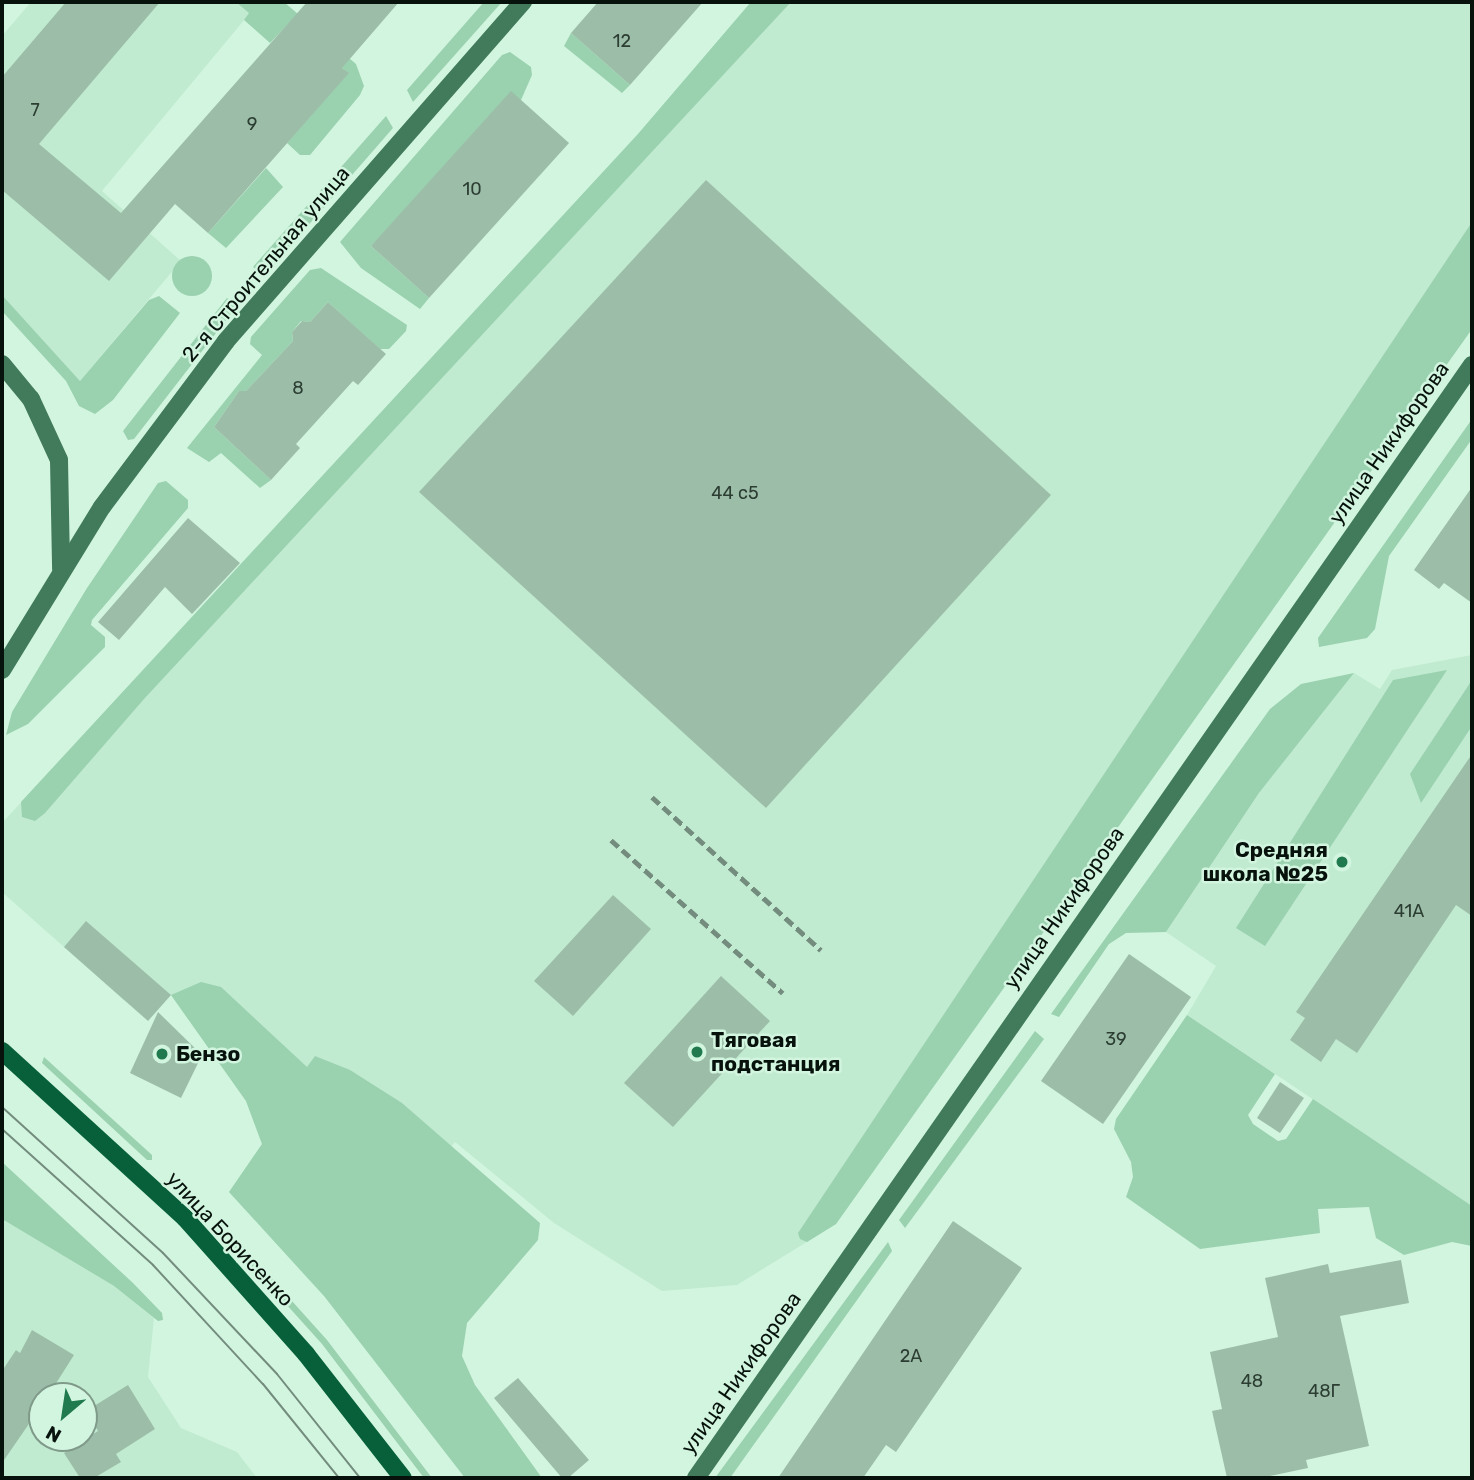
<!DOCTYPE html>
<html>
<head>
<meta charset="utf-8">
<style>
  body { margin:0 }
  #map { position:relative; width:1474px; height:1480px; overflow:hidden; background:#d2f5df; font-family:Rubik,sans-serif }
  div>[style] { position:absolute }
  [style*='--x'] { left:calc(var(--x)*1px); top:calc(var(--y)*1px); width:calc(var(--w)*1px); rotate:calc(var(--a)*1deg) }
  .built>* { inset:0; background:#c0ebd0 }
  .green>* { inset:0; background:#9ad1af }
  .round { border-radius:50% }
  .building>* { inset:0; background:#9cbea9 }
  .secondary>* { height:18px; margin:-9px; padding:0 9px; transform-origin:9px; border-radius:9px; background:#427b5b }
  .primary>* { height:18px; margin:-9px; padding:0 9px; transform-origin:9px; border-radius:9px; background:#07603a }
  .tram>* { height:2px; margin:-1px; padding:0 1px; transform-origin:1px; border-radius:1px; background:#738c7d }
  .rail>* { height:5px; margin-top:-2.5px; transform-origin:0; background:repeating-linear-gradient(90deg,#738c7d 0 10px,transparent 0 15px) }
  .dots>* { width:19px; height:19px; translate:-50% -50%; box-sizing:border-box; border:4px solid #d2f5df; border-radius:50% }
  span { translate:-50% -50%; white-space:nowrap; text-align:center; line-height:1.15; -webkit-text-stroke:5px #d2f5df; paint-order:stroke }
  .number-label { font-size:18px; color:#2c3d32 }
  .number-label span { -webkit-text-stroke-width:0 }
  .street-label { font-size:21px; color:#06120b }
  .poi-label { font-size:21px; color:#06120b; font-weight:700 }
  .right { translate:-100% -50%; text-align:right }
  .left { translate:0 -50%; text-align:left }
  .frame { position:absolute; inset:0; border:4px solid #06120b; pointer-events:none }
  .north { position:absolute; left:28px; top:1382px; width:70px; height:70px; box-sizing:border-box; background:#d2f5df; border:2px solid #809a8a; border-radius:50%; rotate:209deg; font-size:19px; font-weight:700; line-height:28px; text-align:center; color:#06120b }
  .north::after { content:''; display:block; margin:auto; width:24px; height:32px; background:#207a4e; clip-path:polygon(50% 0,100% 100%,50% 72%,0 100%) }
</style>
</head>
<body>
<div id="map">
  <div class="built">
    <i style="clip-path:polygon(31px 2px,236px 2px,250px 13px,102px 191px,181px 261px,80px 381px,2px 295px,2px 36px)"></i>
    <i style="clip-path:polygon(751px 2px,1472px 2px,1472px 329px,836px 1224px,737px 1285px,662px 1291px,554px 1223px,455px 1142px,324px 1296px,229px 1192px,262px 1144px,246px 1101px,171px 995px,136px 991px,126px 1002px,2px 892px,2px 823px,638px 134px)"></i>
    <i style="clip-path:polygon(1472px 655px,1472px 1206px,1187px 1015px,1216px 966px,1166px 932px,1259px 793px,1354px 673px,1380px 689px,1392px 670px)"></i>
    <i style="clip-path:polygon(evenodd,2px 1219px,114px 1286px,154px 1318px,148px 1377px,181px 1428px,237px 1452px,257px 1478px,2px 1478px,2px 1219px,42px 1396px,84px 1396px,84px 1438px,42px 1438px,42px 1396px)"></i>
  </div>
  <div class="green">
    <i style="clip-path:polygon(236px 2px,284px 2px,356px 64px,364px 86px,360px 95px,310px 155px,300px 155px,287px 143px,348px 73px,290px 22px,270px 43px,244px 20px,249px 13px)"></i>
    <i style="clip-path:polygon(484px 2px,502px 2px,413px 102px,407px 90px)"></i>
    <i style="clip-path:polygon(751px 2px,791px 2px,144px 699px,45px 813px,35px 821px,22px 817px,21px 802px,638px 134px)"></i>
    <i style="clip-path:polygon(571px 33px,630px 85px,622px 93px,564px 46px)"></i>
    <i style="clip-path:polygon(510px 52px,531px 67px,532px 75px,521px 100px,371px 246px,429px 298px,420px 309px,361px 268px,340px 242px,502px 55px)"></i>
    <i style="clip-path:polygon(386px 116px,393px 128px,264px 276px,253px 267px)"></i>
    <i style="clip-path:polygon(266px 168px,283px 187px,226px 248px,208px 233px)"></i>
    <i style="clip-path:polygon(1472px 222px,1472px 329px,836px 1224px,807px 1242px,800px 1239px,798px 1233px)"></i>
    <i class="round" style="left:172px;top:256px;width:40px;height:40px"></i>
    <i style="clip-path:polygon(321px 268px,407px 325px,406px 331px,389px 349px,380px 349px,328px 302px,310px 322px,301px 321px,292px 332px,293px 341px,246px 391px,239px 391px,214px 427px,271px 480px,260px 488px,221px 453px,209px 462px,187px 448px,262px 355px,250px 344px,251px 337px,310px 270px)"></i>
    <i style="clip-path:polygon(2px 295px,80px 381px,149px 300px,159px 296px,180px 313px,113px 400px,95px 414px,79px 406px,66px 381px,2px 311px)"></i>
    <i style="clip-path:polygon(227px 298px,237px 306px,134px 439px,128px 440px,123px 431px)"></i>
    <i style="clip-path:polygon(1472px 419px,1472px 439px,1389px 556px,1375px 629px,1367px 638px,1319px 647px,1318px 638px)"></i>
    <i style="clip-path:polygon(166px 481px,188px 500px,188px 508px,92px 620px,91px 625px,105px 637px,105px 647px,28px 724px,6px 735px,12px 712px,87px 588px,158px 483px)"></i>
    <i style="clip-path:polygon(1447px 670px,1265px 946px,1236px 928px,1393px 680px)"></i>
    <i style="clip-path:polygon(1354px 673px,1259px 793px,1166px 932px,1126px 933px,1109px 944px,1059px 1017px,1051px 1014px,1270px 709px,1301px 684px)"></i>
    <i style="clip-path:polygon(1472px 680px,1472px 726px,1421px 803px,1410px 774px)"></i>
    <i style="clip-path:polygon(201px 982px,221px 987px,307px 1067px,315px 1056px,350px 1070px,402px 1103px,540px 1223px,538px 1240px,467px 1323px,462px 1356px,475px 1385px,542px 1478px,465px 1478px,324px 1296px,229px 1192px,262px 1144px,246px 1101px,171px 995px)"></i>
    <i style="clip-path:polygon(1187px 1015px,1275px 1074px,1248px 1115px,1253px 1124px,1278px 1141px,1286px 1139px,1313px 1099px,1472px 1206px,1472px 1246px,1452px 1242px,1404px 1255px,1376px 1238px,1369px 1207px,1318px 1209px,1320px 1233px,1200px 1249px,1126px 1197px,1133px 1177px,1131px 1162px,1114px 1129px,1116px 1119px)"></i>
    <i style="clip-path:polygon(1035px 1031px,1044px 1039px,905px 1228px,899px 1220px)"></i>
    <i style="clip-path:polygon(44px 1057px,152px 1155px,152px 1160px,147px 1160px,42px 1063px)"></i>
    <i style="clip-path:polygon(2px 1162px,133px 1283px,162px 1313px,163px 1320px,158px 1321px,114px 1286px,2px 1219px)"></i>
    <i style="clip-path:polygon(238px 1241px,327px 1340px,432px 1478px,424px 1478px,322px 1344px,232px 1244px)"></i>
    <i style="clip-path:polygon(888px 1242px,892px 1251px,730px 1478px,715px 1478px)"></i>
  </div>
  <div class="building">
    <i style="clip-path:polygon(66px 2px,160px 2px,39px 144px,121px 213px,307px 2px,399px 2px,342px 68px,349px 73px,208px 233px,175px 204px,109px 281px,2px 190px,2px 77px)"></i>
    <i style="clip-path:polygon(598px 2px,703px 2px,630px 85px,571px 33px)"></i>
    <i style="clip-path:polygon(511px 91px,569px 143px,429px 298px,371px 246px)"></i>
    <i style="clip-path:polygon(706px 180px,1051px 495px,766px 808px,419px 492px)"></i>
    <i style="clip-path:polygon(328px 302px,386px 354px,358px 385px,353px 381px,296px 444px,300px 448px,271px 480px,214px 427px,239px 391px,246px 391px,293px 341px,292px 332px,302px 321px,310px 322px)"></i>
    <i style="clip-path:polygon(1472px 487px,1472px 603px,1444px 583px,1439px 589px,1414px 570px)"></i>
    <i style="clip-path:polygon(188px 518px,240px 563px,192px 614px,165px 587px,119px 640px,98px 622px)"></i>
    <i style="clip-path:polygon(1472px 754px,1472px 916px,1456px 905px,1357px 1053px,1336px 1039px,1321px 1062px,1290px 1040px,1305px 1018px,1296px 1012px)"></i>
    <i style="clip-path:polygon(613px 895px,651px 929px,573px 1016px,534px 981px)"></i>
    <i style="clip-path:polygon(86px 921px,171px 995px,148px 1021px,64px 947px)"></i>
    <i style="clip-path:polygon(1129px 954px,1191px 997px,1103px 1124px,1041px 1081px)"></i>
    <i style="clip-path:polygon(721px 976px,770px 1021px,673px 1127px,624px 1083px)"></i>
    <i style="clip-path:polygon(158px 1012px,202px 1055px,181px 1098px,130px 1073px)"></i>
    <i style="clip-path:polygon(1280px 1082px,1304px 1098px,1280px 1133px,1257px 1118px)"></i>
    <i style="clip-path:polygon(953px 1221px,1022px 1268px,896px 1452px,886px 1445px,863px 1478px,778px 1478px)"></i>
    <i style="clip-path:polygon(1401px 1260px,1409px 1303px,1340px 1316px,1369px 1446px,1306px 1460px,1308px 1468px,1260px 1478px,1227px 1478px,1212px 1411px,1222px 1409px,1210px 1352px,1278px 1337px,1265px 1278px,1328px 1264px,1330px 1273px)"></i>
    <i style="clip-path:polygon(32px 1330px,74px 1355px,48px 1396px,42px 1396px,42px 1405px,2px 1463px,2px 1371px,16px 1350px,20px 1353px)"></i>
    <i style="clip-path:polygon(518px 1378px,589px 1460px,568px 1478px,562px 1478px,494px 1398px)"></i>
    <i style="clip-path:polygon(128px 1385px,155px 1429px,116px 1454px,121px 1462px,94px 1478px,80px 1478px,64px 1453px,98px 1431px,86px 1411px)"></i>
  </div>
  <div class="secondary">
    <i style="--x:2;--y:364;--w:45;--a:50.4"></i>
    <i style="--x:31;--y:399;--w:67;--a:65.3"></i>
    <i style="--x:59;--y:460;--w:109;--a:88.9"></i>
    <i style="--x:2;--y:670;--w:191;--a:-58.5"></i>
    <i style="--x:102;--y:507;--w:207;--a:-53.2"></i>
    <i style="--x:226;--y:341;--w:451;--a:-48.8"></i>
    <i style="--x:696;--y:1478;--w:1357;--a:-55.12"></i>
  </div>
  <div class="primary">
    <i style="--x:2;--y:1051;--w:248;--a:42.4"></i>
    <i style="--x:185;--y:1218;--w:182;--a:48.3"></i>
    <i style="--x:306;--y:1354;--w:157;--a:52"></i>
  </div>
  <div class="tram">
    <i style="--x:2;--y:1107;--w:217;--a:42.2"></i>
    <i style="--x:163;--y:1253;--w:166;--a:46.7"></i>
    <i style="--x:277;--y:1374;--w:133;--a:51.4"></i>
    <i style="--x:2;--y:1129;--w:203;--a:42"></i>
    <i style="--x:153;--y:1265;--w:162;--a:47.3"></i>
    <i style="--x:263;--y:1384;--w:121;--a:51"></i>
  </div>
  <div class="rail">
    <i style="--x:652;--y:797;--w:228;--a:42.2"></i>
    <i style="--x:611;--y:840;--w:230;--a:41.7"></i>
  </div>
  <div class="dots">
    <i style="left:1342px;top:862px;background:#207a4e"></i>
    <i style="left:697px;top:1052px;background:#207a4e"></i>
    <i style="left:162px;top:1054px;background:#207a4e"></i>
  </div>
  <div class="number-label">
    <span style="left:622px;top:41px">12</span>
    <span style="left:35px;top:110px">7</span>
    <span style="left:252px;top:124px">9</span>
    <span style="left:472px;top:189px">10</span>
    <span style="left:298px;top:388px">8</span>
    <span style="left:735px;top:493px">44 с5</span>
    <span style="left:1409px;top:911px">41А</span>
    <span style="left:1116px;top:1039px">39</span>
    <span style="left:911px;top:1356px">2А</span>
    <span style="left:1252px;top:1381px">48</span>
    <span style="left:1324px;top:1391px">48Г</span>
  </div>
  <div class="street-label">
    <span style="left:266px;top:264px;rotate:-50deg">2-я Строительная улица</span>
    <span style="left:1389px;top:443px;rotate:-55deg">улица Никифорова</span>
    <span style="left:1064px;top:908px;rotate:-55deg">улица Никифорова</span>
    <span style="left:230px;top:1239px;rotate:47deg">улица Борисенко</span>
    <span style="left:741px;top:1373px;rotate:-55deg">улица Никифорова</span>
  </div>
  <div class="poi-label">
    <span class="right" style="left:1328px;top:862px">Средняя<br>школа №25</span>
    <span class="left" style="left:711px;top:1052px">Тяговая<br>подстанция</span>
    <span class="left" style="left:176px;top:1054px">Бензо</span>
  </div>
  <div class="frame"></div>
  <div class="north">N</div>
</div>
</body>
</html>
